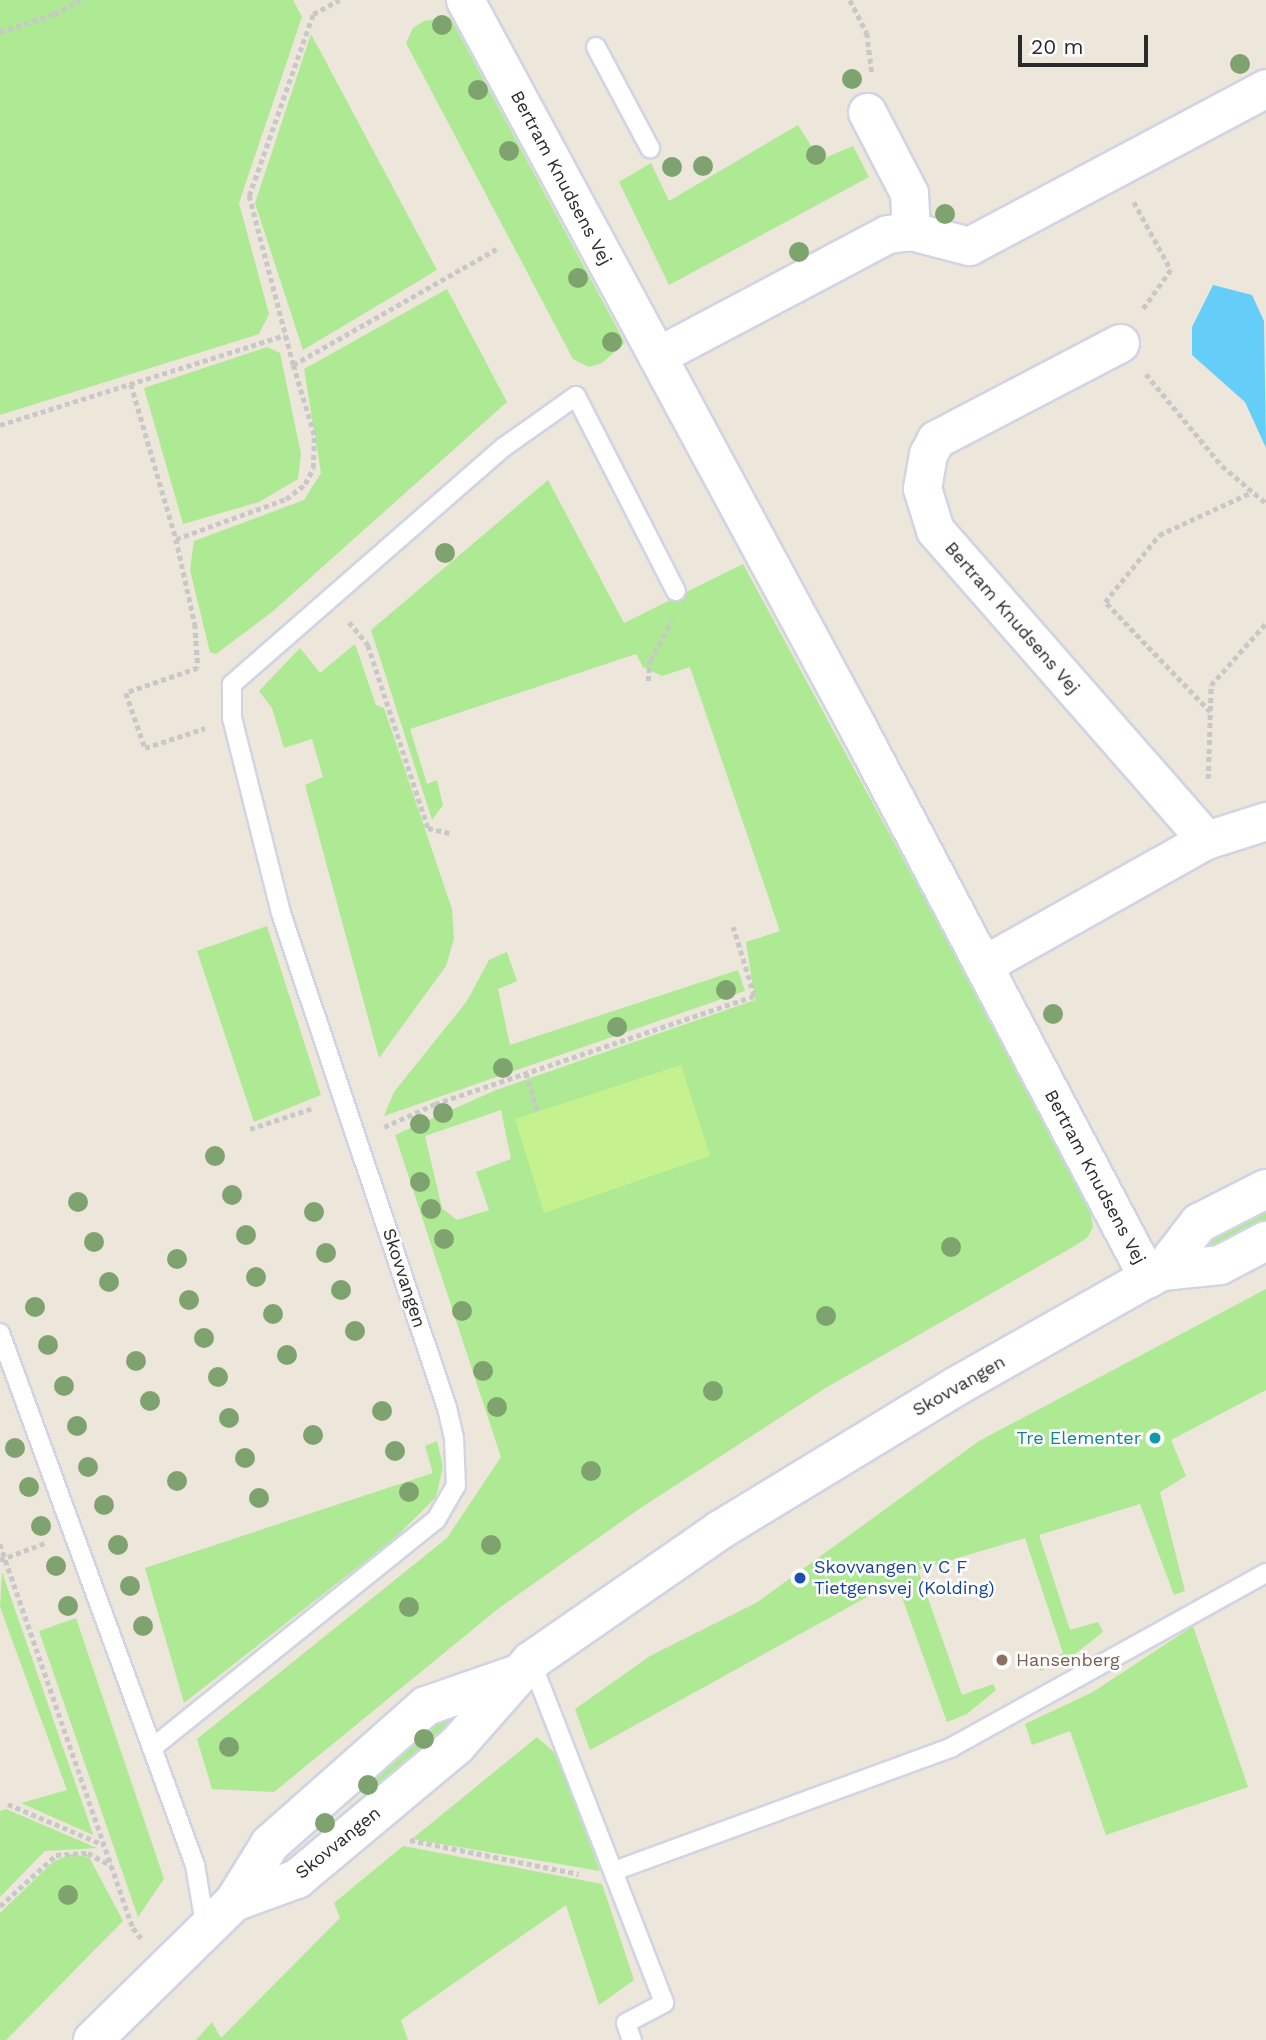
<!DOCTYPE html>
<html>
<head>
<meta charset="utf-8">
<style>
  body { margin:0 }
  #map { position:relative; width:1266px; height:2040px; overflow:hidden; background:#ede6db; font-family:"Work Sans",sans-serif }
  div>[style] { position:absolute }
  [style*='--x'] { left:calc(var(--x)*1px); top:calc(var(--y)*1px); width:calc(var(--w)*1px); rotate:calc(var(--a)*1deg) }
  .green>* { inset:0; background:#aee993 }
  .pitch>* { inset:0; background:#c5f18e }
  .water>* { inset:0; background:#65cef8 }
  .path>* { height:4.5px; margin-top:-2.25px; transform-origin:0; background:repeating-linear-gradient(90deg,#c8c8c8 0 5px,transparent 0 8.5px) }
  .roads { filter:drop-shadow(2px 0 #d0d4e4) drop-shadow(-2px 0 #d0d4e4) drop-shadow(0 2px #d0d4e4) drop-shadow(0 -2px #d0d4e4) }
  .service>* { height:18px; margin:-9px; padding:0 9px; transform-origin:9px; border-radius:9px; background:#fff }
  .minor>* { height:37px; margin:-18.5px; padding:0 18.5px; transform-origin:18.5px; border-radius:18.5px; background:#fff }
  .tertiary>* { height:38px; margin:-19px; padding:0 19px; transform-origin:19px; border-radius:19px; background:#fff }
  .trees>* { width:20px; height:20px; margin:-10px; border-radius:50%; background:#7fa36e }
  .dots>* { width:19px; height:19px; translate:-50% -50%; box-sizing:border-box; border:4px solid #fff; border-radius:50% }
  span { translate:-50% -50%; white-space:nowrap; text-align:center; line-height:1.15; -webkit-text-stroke:5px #fff; paint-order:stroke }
  .street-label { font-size:18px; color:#2a2a2a }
  .culture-label { font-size:18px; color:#0d838f }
  .right { translate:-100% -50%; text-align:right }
  .transit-label { font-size:18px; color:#164399 }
  .left { translate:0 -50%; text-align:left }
  .education-label { font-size:18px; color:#785e54 }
  .scale { position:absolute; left:1018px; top:35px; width:130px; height:32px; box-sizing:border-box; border:4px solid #2a2a2a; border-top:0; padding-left:9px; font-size:21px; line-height:24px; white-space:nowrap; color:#2a2a2a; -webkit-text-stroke:5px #fff; paint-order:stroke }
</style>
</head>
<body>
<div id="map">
  <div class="green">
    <i style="clip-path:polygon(0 0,293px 0,302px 17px,239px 203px,269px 314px,259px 334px,0 415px)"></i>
    <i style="clip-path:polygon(450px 17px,625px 343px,602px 363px,589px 367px,573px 359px,406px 43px,413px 28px,424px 21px)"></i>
    <i style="clip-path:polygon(311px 34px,437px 270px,303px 350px,255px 203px)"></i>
    <i style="clip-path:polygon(798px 125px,820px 160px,853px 146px,869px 177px,669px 285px,619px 182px,651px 163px,669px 201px)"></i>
    <i style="clip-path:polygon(447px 289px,507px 402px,272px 612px,216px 654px,210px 652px,190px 570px,194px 541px,304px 500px,321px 473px,304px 369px)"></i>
    <i style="clip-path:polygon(267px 347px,280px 353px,301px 454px,298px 479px,259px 502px,183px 524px,144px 388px)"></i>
    <i style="clip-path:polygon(evenodd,548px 480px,624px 623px,743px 564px,1089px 1202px,1093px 1227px,1087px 1238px,1071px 1248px,827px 1387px,639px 1509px,499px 1608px,274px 1792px,212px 1789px,197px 1739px,447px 1538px,501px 1457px,395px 1135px,496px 1090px,755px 1000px,746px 942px,780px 931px,690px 667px,662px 676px,643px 667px,636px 654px,410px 729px,427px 784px,437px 780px,443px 805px,432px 820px,371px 630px,548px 480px,501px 1110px,511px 1159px,476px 1172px,489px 1210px,457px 1220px,442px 1208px,425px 1136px,501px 1110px)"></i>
    <i style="clip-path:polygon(355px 644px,376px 705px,384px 708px,452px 909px,454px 939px,446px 966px,379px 1058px,305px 785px,323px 777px,312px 739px,284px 748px,272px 708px,259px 691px,300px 648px,320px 673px)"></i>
    <i style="clip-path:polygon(267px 926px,321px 1095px,254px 1122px,197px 951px)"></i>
    <i style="clip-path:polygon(507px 952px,517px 981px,498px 989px,510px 1045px,738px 970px,745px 991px,384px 1116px,394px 1092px,467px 1001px,489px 960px)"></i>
    <i style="clip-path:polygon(1266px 1200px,1266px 1226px,1203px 1252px,1196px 1237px)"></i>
    <i style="clip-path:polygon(1266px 1289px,1266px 1390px,1171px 1440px,1186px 1476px,1160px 1492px,1185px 1591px,1174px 1595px,1140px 1504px,1039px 1535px,1070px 1630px,1098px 1622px,1103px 1632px,1070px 1658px,1040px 1671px,1038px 1665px,1063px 1653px,1025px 1538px,918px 1570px,962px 1695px,993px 1684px,996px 1690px,967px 1714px,947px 1722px,896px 1581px,590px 1750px,575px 1709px,650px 1656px,756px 1603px,979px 1441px)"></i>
    <i style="clip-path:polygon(437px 1441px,443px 1467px,436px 1497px,395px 1538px,184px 1703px,145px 1568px,433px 1473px,425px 1446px)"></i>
    <i style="clip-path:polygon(2px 1572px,93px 1834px,93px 1835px,21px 1803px,67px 1790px,0 1607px)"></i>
    <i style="clip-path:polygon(76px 1618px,164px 1879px,138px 1917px,39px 1631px)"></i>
    <i style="clip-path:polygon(1193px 1626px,1248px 1787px,1106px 1835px,1070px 1731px,1032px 1745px,1025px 1724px,1093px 1692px)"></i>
    <i style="clip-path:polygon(448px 1714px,457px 1727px,368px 1797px,356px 1782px)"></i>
    <i style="clip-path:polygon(537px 1737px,556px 1754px,600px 1871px,412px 1839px)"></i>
    <i style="clip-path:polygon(6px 1809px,97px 1848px,45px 1851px,0 1897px,0 1811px)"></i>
    <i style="clip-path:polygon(403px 1846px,602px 1884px,634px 1980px,599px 2005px,566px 1905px,401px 2020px,408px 2040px,196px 2040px,212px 2022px,221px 2038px,340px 1918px,334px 1903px)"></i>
    <i style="clip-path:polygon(71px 1854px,89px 1857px,123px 1921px,6px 2040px,0 2040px,0 1913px,53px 1862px)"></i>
  </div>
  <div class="pitch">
    <i style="clip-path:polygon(681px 1065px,710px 1156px,544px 1213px,515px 1119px)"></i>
  </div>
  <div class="water">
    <i style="clip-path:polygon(1213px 285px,1252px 295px,1264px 321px,1266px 448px,1245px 402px,1192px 355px,1192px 327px)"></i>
  </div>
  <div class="path">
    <i style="--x:850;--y:0;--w:37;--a:63"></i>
    <i style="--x:867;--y:33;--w:39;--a:83"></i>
    <i style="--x:0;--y:32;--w:57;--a:-18.4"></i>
    <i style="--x:54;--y:14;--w:30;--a:-28"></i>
    <i style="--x:1134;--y:202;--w:77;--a:61.4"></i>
    <i style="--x:1171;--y:270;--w:50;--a:125.3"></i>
    <i style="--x:293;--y:365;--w:175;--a:-104.6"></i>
    <i style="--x:249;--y:196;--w:193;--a:-70.6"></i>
    <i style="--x:313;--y:14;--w:30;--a:-28"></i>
    <i style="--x:1146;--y:374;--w:119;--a:50.4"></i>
    <i style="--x:1222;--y:466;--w:57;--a:40.1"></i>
    <i style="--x:131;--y:384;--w:161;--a:73.8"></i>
    <i style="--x:176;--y:539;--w:87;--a:77.4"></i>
    <i style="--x:195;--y:624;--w:44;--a:86.1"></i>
    <i style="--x:198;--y:668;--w:76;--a:160.9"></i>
    <i style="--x:126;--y:693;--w:58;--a:70.9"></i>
    <i style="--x:145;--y:748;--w:63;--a:-18.4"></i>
    <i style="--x:0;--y:425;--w:299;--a:-17.5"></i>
    <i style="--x:176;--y:539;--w:117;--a:-20"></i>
    <i style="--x:286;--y:499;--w:24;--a:-38"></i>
    <i style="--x:305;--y:484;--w:18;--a:-63"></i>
    <i style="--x:313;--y:468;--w:33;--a:-88"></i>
    <i style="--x:314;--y:435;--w:73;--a:-106.7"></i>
    <i style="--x:293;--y:365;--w:234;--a:-29.7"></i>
    <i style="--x:349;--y:622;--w:30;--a:50"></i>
    <i style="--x:368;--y:645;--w:193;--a:71.8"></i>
    <i style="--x:428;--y:828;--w:22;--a:13"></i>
    <i style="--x:648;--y:681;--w:21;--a:-85"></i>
    <i style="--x:650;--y:660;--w:45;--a:-60.6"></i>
    <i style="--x:1210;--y:712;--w:152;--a:-133.7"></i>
    <i style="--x:1105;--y:602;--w:86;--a:-51.1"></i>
    <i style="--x:1159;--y:535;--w:102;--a:-24.8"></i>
    <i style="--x:1208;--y:779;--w:94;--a:-88.2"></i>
    <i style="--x:1211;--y:685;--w:83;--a:-48.4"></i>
    <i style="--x:526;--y:1073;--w:41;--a:72.9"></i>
    <i style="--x:384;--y:1127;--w:56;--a:-24.3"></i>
    <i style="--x:435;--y:1104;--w:337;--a:-18.7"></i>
    <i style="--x:754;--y:996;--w:72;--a:-106.9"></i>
    <i style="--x:250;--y:1129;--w:66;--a:-18.4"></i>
    <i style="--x:0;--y:1544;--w:406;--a:70.9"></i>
    <i style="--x:133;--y:1928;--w:13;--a:51"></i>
    <i style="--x:0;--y:1560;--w:48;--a:-20.7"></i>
    <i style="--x:8;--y:1804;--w:104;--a:23.1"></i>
    <i style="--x:410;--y:1840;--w:172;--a:11.4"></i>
    <i style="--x:0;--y:1906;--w:76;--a:-42.3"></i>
    <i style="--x:56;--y:1855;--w:32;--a:-4"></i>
    <i style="--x:88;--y:1853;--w:26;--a:28"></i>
  </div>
  <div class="roads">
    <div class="service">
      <i style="--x:596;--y:47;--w:115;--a:61.9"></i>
      <i style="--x:0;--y:1333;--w:567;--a:69.87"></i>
      <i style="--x:195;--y:1865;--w:66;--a:80.4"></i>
      <i style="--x:531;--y:1661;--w:367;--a:68.7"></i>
      <i style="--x:664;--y:2003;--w:43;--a:152.2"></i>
      <i style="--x:626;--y:2023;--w:18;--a:71"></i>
      <i style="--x:152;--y:1748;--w:364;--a:-38.8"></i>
      <i style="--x:436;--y:1520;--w:39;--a:-60"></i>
      <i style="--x:456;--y:1486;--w:48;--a:-92.4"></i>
      <i style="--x:454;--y:1438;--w:31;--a:-103"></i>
      <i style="--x:447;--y:1408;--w:522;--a:-108.54"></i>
      <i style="--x:281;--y:913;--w:201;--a:-104.1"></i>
      <i style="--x:232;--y:718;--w:34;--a:-90"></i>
      <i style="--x:232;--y:684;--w:361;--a:-41.1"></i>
      <i style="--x:504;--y:447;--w:88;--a:-35.3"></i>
      <i style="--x:576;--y:396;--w:219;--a:62.9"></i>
      <i style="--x:614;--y:1871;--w:360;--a:-20.1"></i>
      <i style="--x:952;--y:1747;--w:359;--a:-29"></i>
    </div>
    <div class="minor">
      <i style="--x:465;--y:0;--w:830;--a:61.64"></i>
      <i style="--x:859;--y:730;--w:620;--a:62.19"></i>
      <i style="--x:867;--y:112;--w:91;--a:62.6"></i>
      <i style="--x:909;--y:193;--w:38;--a:87"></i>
      <i style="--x:1120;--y:343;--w:208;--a:152.4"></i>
      <i style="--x:936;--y:439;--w:17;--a:118"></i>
      <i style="--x:928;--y:454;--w:35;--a:100"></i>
      <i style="--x:922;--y:488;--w:44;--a:72.8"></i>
      <i style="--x:935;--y:530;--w:412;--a:48.8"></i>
      <i style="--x:657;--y:356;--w:260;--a:-27.9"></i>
      <i style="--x:887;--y:234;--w:24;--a:-7"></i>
      <i style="--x:911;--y:231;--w:60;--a:14.5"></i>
      <i style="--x:969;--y:246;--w:336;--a:-28"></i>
      <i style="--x:983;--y:965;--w:256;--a:-29.3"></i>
      <i style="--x:1206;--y:840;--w:63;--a:-17.6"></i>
    </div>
    <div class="tertiary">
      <i style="--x:1162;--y:1271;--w:61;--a:-52.4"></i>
      <i style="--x:1199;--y:1223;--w:75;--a:-26.9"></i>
      <i style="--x:234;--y:1902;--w:67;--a:-20.1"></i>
      <i style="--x:297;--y:1879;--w:209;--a:-39.9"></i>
      <i style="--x:457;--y:1745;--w:112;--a:-48.6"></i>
      <i style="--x:531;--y:1661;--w:230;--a:-34.7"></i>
      <i style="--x:720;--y:1530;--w:275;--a:-31.3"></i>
      <i style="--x:955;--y:1387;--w:222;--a:-29.5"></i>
      <i style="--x:1148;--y:1278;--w:16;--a:-27"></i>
      <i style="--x:1162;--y:1271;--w:58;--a:-5.9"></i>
      <i style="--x:1220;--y:1265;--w:52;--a:-27.6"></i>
      <i style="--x:93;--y:2040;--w:197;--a:-44.4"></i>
      <i style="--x:234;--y:1902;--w:68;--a:-58.2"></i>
      <i style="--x:270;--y:1844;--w:208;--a:-41.5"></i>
      <i style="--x:426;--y:1706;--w:94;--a:-19.2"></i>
    </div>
  </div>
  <div class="trees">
    <i style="left:442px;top:25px"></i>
    <i style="left:1240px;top:64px"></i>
    <i style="left:852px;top:79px"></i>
    <i style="left:478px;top:90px"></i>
    <i style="left:509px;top:151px"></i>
    <i style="left:816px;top:155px"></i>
    <i style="left:703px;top:166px"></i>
    <i style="left:672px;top:167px"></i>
    <i style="left:945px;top:214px"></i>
    <i style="left:799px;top:252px"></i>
    <i style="left:578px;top:278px"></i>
    <i style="left:612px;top:342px"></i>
    <i style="left:445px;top:553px"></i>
    <i style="left:726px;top:990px"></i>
    <i style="left:1053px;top:1014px"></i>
    <i style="left:617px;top:1027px"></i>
    <i style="left:503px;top:1068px"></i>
    <i style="left:443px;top:1113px"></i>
    <i style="left:420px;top:1124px"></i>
    <i style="left:215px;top:1156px"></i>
    <i style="left:420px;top:1182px"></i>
    <i style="left:232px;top:1195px"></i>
    <i style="left:78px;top:1202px"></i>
    <i style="left:431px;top:1209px"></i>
    <i style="left:314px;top:1212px"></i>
    <i style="left:246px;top:1235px"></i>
    <i style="left:444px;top:1239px"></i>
    <i style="left:94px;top:1242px"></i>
    <i style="left:951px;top:1247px"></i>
    <i style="left:326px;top:1253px"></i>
    <i style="left:177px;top:1259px"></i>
    <i style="left:256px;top:1277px"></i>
    <i style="left:109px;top:1282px"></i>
    <i style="left:341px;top:1290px"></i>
    <i style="left:189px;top:1300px"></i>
    <i style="left:35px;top:1307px"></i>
    <i style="left:462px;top:1311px"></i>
    <i style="left:273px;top:1314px"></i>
    <i style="left:826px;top:1316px"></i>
    <i style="left:355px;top:1331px"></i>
    <i style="left:204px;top:1338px"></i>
    <i style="left:48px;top:1345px"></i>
    <i style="left:287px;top:1355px"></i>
    <i style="left:136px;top:1361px"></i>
    <i style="left:483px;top:1371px"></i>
    <i style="left:218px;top:1377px"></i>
    <i style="left:64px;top:1386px"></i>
    <i style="left:713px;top:1391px"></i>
    <i style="left:150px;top:1401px"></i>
    <i style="left:497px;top:1407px"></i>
    <i style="left:382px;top:1411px"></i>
    <i style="left:229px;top:1418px"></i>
    <i style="left:77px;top:1426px"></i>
    <i style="left:313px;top:1435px"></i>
    <i style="left:15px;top:1448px"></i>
    <i style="left:395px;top:1451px"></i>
    <i style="left:245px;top:1458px"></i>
    <i style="left:88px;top:1467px"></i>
    <i style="left:591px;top:1471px"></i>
    <i style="left:177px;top:1481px"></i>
    <i style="left:29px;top:1487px"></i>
    <i style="left:409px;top:1492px"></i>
    <i style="left:259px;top:1498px"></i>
    <i style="left:104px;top:1505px"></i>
    <i style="left:41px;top:1526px"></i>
    <i style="left:118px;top:1545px"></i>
    <i style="left:491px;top:1545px"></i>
    <i style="left:56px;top:1566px"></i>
    <i style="left:130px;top:1586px"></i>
    <i style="left:68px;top:1606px"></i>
    <i style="left:409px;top:1607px"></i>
    <i style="left:143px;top:1626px"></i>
    <i style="left:424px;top:1739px"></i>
    <i style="left:229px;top:1747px"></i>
    <i style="left:368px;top:1785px"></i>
    <i style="left:325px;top:1823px"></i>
    <i style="left:68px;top:1895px"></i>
  </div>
  <div class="dots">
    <i style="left:1155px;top:1438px;background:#0f9aa8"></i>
    <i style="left:800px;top:1578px;background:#1a4fb4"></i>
    <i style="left:1002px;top:1660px;background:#8d6e63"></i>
  </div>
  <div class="street-label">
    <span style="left:561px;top:178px;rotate:62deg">Bertram Knudsens Vej</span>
    <span style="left:1012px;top:618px;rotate:49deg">Bertram Knudsens Vej</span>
    <span style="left:1095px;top:1177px;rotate:62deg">Bertram Knudsens Vej</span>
    <span style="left:404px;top:1278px;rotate:72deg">Skovvangen</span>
    <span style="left:959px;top:1386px;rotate:-30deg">Skovvangen</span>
    <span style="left:338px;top:1843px;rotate:-39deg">Skovvangen</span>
  </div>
  <div class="culture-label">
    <span class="right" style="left:1141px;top:1438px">Tre Elementer</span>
  </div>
  <div class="transit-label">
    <span class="left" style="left:814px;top:1578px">Skovvangen v C F<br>Tietgensvej (Kolding)</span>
  </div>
  <div class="education-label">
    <span class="left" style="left:1016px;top:1660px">Hansenberg</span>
  </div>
  <div class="scale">20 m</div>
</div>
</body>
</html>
